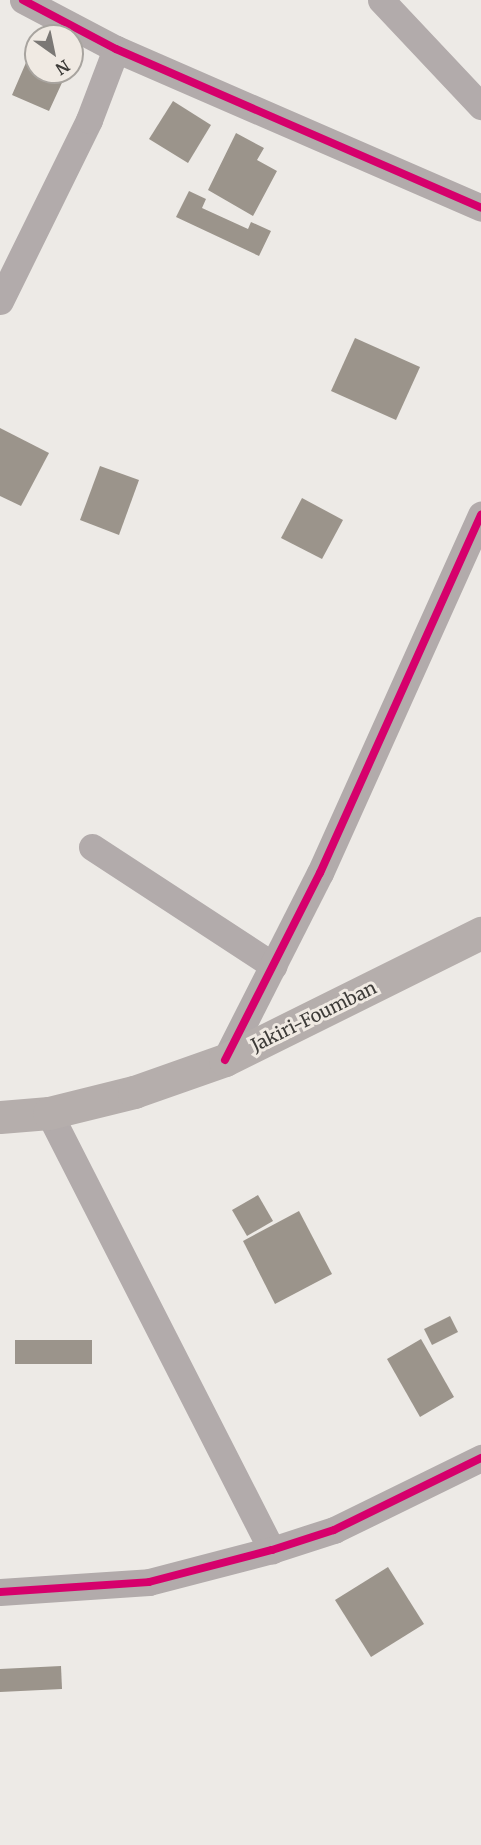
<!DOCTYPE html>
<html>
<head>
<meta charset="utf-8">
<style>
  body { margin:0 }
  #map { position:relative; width:481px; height:1845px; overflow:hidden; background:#edeae6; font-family:Merriweather,serif }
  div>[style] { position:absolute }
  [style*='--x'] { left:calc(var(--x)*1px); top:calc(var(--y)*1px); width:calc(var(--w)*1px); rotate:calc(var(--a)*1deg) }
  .building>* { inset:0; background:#9b948b }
  .minor>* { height:27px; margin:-13.5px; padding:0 13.5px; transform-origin:13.5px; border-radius:13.5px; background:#b2abab }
  .primary>* { height:33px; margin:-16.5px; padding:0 16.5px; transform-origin:16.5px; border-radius:16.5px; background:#b5aeac }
  .cycleway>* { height:8px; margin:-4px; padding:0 4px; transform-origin:4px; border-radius:4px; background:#d6006c }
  span { translate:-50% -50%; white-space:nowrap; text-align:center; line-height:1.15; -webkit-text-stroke:6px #f0eae3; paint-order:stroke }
  .street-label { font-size:18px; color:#3d3b38 }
  .north { position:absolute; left:24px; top:24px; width:60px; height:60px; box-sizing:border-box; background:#f0eae3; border:2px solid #a8a49f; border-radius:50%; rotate:147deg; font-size:16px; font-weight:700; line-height:24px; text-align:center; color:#3d3b38 }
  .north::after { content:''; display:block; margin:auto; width:21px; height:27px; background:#7b7875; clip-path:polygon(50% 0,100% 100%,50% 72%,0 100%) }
</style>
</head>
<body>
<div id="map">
  <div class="building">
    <i style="clip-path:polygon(28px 58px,36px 61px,36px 72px,66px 74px,49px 111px,12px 95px)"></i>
    <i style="clip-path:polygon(173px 101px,211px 125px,188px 163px,149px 139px)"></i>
    <i style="clip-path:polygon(236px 133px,264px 148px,257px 160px,277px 171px,253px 216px,208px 190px)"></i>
    <i style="clip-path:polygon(189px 191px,206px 199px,202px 208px,248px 229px,251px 222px,271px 231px,259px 256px,176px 217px)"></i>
    <i style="clip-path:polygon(355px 338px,420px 367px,396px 420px,331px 391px)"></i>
    <i style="clip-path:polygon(0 428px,49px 453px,21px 506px,0 496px)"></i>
    <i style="clip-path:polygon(100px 466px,139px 480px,119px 535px,80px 520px)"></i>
    <i style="clip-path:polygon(302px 498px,343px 520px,322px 559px,281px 538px)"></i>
    <i style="clip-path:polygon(258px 1195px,273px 1221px,247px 1236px,232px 1210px)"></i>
    <i style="clip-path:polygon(299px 1211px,332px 1274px,275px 1304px,243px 1241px)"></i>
    <i style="clip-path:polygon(450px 1316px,458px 1332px,432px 1345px,424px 1329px)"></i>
    <i style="clip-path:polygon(421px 1339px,454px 1397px,420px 1417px,387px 1359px)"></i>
    <i style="clip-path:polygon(15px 1340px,92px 1340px,92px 1364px,15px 1364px)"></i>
    <i style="clip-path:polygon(388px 1567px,424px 1624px,371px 1657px,335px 1600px)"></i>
    <i style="clip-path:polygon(61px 1666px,62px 1689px,0 1692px,0 1669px)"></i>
  </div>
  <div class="minor">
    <i style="--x:23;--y:0;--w:105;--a:27.8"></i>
    <i style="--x:116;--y:49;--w:398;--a:23.5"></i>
    <i style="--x:381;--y:0;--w:146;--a:46.7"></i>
    <i style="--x:0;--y:301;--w:202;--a:-63.8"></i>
    <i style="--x:89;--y:120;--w:76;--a:-69.2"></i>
    <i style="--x:92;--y:847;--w:217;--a:33.2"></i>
    <i style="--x:225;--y:1060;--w:210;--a:-63.1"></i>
    <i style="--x:320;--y:873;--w:393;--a:-65.8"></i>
    <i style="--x:49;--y:1113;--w:491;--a:63"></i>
    <i style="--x:0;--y:1592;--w:149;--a:-3.8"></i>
    <i style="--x:149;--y:1582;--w:127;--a:-14.6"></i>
    <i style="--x:272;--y:1550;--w:65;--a:-17.9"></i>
    <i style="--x:334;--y:1530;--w:164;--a:-26.1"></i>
  </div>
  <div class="primary">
    <i style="--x:0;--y:1117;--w:49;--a:-4.7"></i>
    <i style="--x:49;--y:1113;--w:88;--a:-13.9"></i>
    <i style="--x:134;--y:1092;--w:96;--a:-19.4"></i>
    <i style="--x:225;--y:1060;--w:286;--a:-26.4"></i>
  </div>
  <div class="cycleway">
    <i style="--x:23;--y:0;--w:105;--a:27.8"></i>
    <i style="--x:116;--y:49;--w:398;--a:23.5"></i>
    <i style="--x:225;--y:1060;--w:210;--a:-63.1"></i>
    <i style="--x:320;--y:873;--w:393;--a:-65.8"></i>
    <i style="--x:0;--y:1592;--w:149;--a:-3.8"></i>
    <i style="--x:149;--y:1582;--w:127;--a:-14.6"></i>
    <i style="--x:272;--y:1550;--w:65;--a:-17.9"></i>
    <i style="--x:334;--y:1530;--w:164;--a:-26.1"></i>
  </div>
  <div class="street-label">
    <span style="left:314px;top:1017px;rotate:-26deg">Jakiri-Foumban</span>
  </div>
  <div class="north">N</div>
</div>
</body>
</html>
